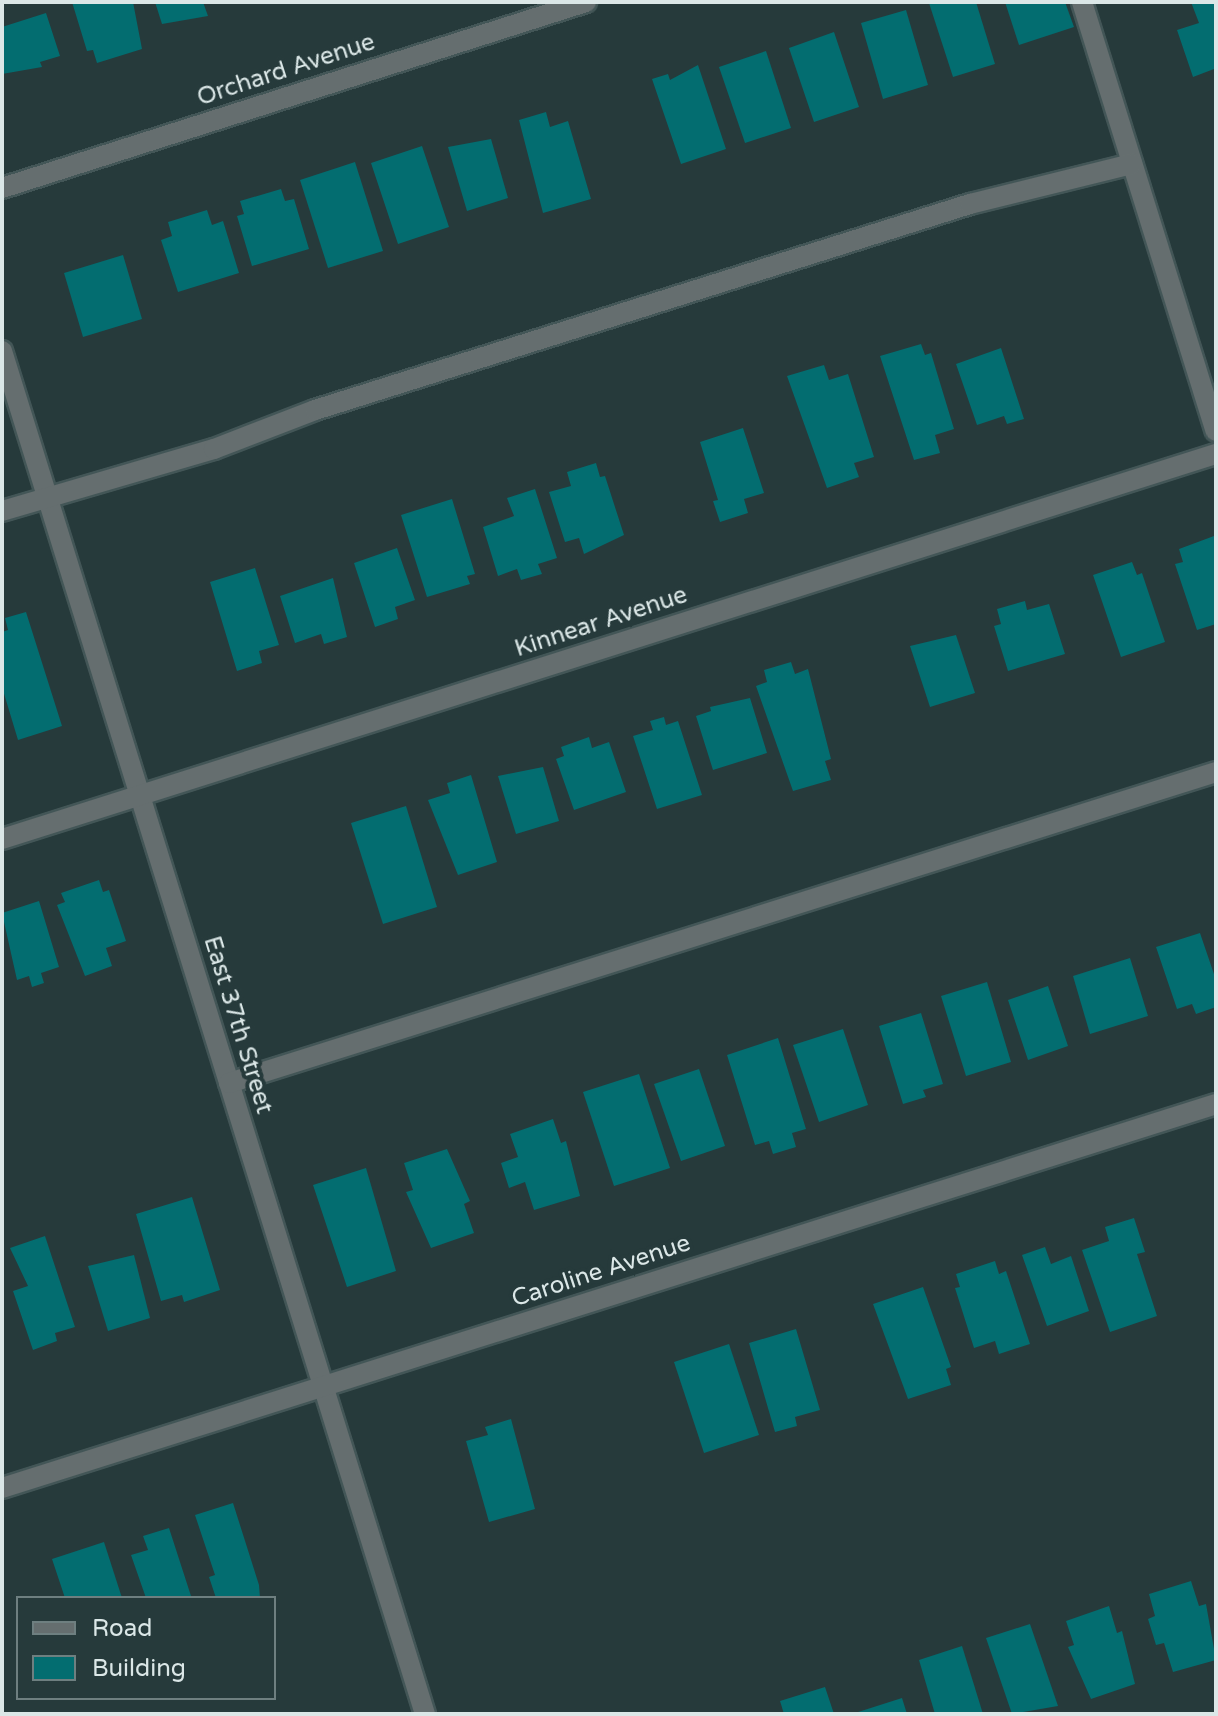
<!DOCTYPE html>
<html>
<head>
<meta charset="utf-8">
<style>
  body { margin:0 }
  #map { position:relative; width:1218px; height:1716px; overflow:hidden; background:#263a3b; font-family:"Varela Round",sans-serif }
  div>[style] { position:absolute }
  [style*='--x'] { left:calc(var(--x)*1px); top:calc(var(--y)*1px); width:calc(var(--w)*1px); rotate:calc(var(--a)*1deg) }
  .building>* { inset:0; background:#036d70 }
  .roads { filter:drop-shadow(2px 0 #435657) drop-shadow(-2px 0 #435657) drop-shadow(0 2px #435657) drop-shadow(0 -2px #435657) }
  .minor>* { height:20px; margin:-10px; padding:0 10px; transform-origin:10px; border-radius:10px; background:#656e6f }
  span { translate:-50% -50%; white-space:nowrap; text-align:center; line-height:1.15; -webkit-text-stroke:8px #263a3b; paint-order:stroke }
  .street-label { font-size:24px; color:#dbe7e7 }
  .frame { position:absolute; inset:0; border:4px solid #dbe7e7; pointer-events:none }
  .legend { position:absolute; left:16px; top:1596px; width:260px; height:104px; box-sizing:border-box; background:#263a3b; border:2px solid #6e7f80; margin:0; padding:10px 14px; list-style:none; font-size:24px; color:#dbe7e7 }
  .legend li { display:flex; align-items:center; gap:16px; height:40px }
  .legend b { width:40px; border:2px solid #6e7f80 }
</style>
</head>
<body>
<div id="map">
  <div class="building">
    <i style="clip-path:polygon(72px 2px,133px 2px,142px 49px,97px 63px,93px 50px,87px 51px)"></i>
    <i style="clip-path:polygon(155px 2px,203px 2px,208px 16px,162px 24px)"></i>
    <i style="clip-path:polygon(976px 2px,995px 64px,953px 77px,929px 3px)"></i>
    <i style="clip-path:polygon(1005px 2px,1065px 2px,1074px 27px,1019px 45px)"></i>
    <i style="clip-path:polygon(1191px 2px,1216px 2px,1216px 75px,1214px 69px,1193px 77px,1177px 30px,1199px 23px)"></i>
    <i style="clip-path:polygon(906px 10px,928px 85px,883px 99px,861px 23px)"></i>
    <i style="clip-path:polygon(46px 13px,60px 56px,40px 62px,42px 67px,2px 74px,2px 27px)"></i>
    <i style="clip-path:polygon(834px 32px,859px 107px,814px 122px,789px 48px)"></i>
    <i style="clip-path:polygon(766px 51px,791px 128px,745px 143px,719px 67px)"></i>
    <i style="clip-path:polygon(698px 65px,726px 149px,681px 164px,652px 79px,668px 74px,670px 80px)"></i>
    <i style="clip-path:polygon(546px 112px,550px 127px,568px 121px,591px 199px,543px 213px,519px 120px)"></i>
    <i style="clip-path:polygon(491px 139px,508px 198px,467px 211px,448px 147px)"></i>
    <i style="clip-path:polygon(422px 146px,449px 227px,398px 244px,371px 163px)"></i>
    <i style="clip-path:polygon(355px 162px,383px 251px,328px 268px,300px 180px)"></i>
    <i style="clip-path:polygon(281px 189px,285px 201px,294px 199px,309px 249px,252px 266px,237px 216px,244px 214px,240px 201px)"></i>
    <i style="clip-path:polygon(207px 210px,212px 225px,223px 221px,239px 273px,178px 292px,161px 240px,172px 236px,168px 222px)"></i>
    <i style="clip-path:polygon(123px 255px,142px 319px,83px 337px,64px 273px)"></i>
    <i style="clip-path:polygon(921px 344px,925px 355px,931px 353px,954px 429px,935px 435px,940px 453px,914px 460px,880px 356px)"></i>
    <i style="clip-path:polygon(1001px 348px,1024px 419px,1007px 424px,1004px 416px,977px 425px,956px 364px)"></i>
    <i style="clip-path:polygon(824px 365px,829px 380px,848px 374px,874px 457px,854px 463px,859px 477px,827px 488px,787px 376px)"></i>
    <i style="clip-path:polygon(743px 428px,764px 493px,744px 499px,748px 513px,720px 522px,713px 501px,718px 500px,700px 442px)"></i>
    <i style="clip-path:polygon(596px 463px,600px 477px,605px 476px,624px 535px,584px 554px,579px 538px,565px 542px,549px 492px,571px 486px,567px 472px)"></i>
    <i style="clip-path:polygon(535px 489px,557px 558px,538px 564px,542px 574px,521px 580px,517px 569px,498px 576px,483px 527px,514px 516px,507px 498px)"></i>
    <i style="clip-path:polygon(452px 499px,475px 574px,467px 576px,470px 584px,427px 597px,401px 515px)"></i>
    <i style="clip-path:polygon(1214px 536px,1216px 624px,1197px 630px,1175px 564px,1183px 562px,1179px 549px)"></i>
    <i style="clip-path:polygon(397px 548px,415px 600px,395px 607px,398px 619px,375px 627px,354px 563px)"></i>
    <i style="clip-path:polygon(1132px 562px,1137px 575px,1142px 573px,1165px 642px,1121px 657px,1093px 575px)"></i>
    <i style="clip-path:polygon(255px 568px,279px 645px,259px 651px,262px 663px,237px 671px,210px 582px)"></i>
    <i style="clip-path:polygon(333px 578px,347px 637px,324px 644px,321px 634px,295px 643px,280px 596px)"></i>
    <i style="clip-path:polygon(1025px 601px,1027px 610px,1049px 604px,1065px 654px,1008px 671px,994px 626px,1001px 624px,997px 609px)"></i>
    <i style="clip-path:polygon(26px 612px,62px 726px,18px 740px,2px 687px,2px 632px,8px 630px,5px 618px)"></i>
    <i style="clip-path:polygon(956px 635px,975px 693px,930px 707px,910px 646px)"></i>
    <i style="clip-path:polygon(791px 662px,795px 674px,808px 669px,831px 759px,825px 761px,831px 780px,793px 791px,756px 686px,767px 682px,764px 670px)"></i>
    <i style="clip-path:polygon(750px 698px,767px 753px,713px 770px,696px 716px,711px 711px,710px 707px)"></i>
    <i style="clip-path:polygon(664px 717px,666px 725px,678px 721px,702px 795px,657px 809px,633px 736px,653px 730px,650px 721px)"></i>
    <i style="clip-path:polygon(589px 737px,592px 748px,609px 742px,626px 792px,574px 810px,556px 759px,564px 756px,561px 747px)"></i>
    <i style="clip-path:polygon(543px 767px,559px 821px,516px 834px,498px 776px)"></i>
    <i style="clip-path:polygon(471px 775px,497px 862px,458px 875px,428px 800px,450px 793px,447px 783px)"></i>
    <i style="clip-path:polygon(406px 806px,437px 907px,383px 924px,351px 823px)"></i>
    <i style="clip-path:polygon(99px 880px,103px 892px,109px 890px,126px 941px,106px 948px,112px 966px,85px 976px,57px 905px,65px 902px,61px 893px)"></i>
    <i style="clip-path:polygon(39px 901px,59px 967px,41px 973px,44px 983px,32px 987px,29px 976px,17px 980px,2px 913px)"></i>
    <i style="clip-path:polygon(1200px 933px,1216px 980px,1216px 1007px,1196px 1014px,1192px 1004px,1177px 1009px,1156px 947px)"></i>
    <i style="clip-path:polygon(1130px 958px,1148px 1016px,1090px 1034px,1073px 976px)"></i>
    <i style="clip-path:polygon(987px 982px,1011px 1062px,966px 1076px,941px 996px)"></i>
    <i style="clip-path:polygon(1048px 986px,1068px 1046px,1028px 1060px,1008px 1000px)"></i>
    <i style="clip-path:polygon(921px 1013px,943px 1084px,923px 1090px,926px 1097px,903px 1104px,879px 1026px)"></i>
    <i style="clip-path:polygon(843px 1029px,868px 1105px,819px 1122px,793px 1045px)"></i>
    <i style="clip-path:polygon(778px 1038px,806px 1129px,792px 1133px,796px 1147px,773px 1154px,769px 1141px,755px 1145px,727px 1055px)"></i>
    <i style="clip-path:polygon(699px 1069px,725px 1146px,681px 1161px,654px 1084px)"></i>
    <i style="clip-path:polygon(639px 1074px,670px 1168px,614px 1186px,583px 1092px)"></i>
    <i style="clip-path:polygon(553px 1119px,561px 1143px,566px 1141px,580px 1196px,534px 1210px,525px 1182px,509px 1188px,501px 1163px,518px 1157px,510px 1134px)"></i>
    <i style="clip-path:polygon(447px 1149px,470px 1201px,464px 1204px,474px 1233px,431px 1248px,406px 1192px,413px 1190px,404px 1163px)"></i>
    <i style="clip-path:polygon(366px 1168px,396px 1271px,347px 1287px,313px 1185px)"></i>
    <i style="clip-path:polygon(192px 1197px,220px 1290px,184px 1302px,182px 1295px,161px 1301px,136px 1214px)"></i>
    <i style="clip-path:polygon(1134px 1218px,1145px 1252px,1137px 1254px,1157px 1316px,1110px 1332px,1082px 1250px,1109px 1241px,1105px 1227px)"></i>
    <i style="clip-path:polygon(45px 1236px,75px 1327px,55px 1333px,57px 1341px,33px 1350px,13px 1291px,28px 1286px,10px 1248px)"></i>
    <i style="clip-path:polygon(1045px 1247px,1051px 1264px,1071px 1256px,1089px 1311px,1047px 1326px,1022px 1255px)"></i>
    <i style="clip-path:polygon(134px 1255px,150px 1318px,108px 1331px,88px 1266px)"></i>
    <i style="clip-path:polygon(995px 1261px,999px 1274px,1006px 1271px,1030px 1344px,999px 1354px,995px 1341px,974px 1348px,955px 1288px,960px 1287px,956px 1274px)"></i>
    <i style="clip-path:polygon(923px 1287px,951px 1367px,946px 1369px,951px 1385px,908px 1399px,873px 1304px)"></i>
    <i style="clip-path:polygon(796px 1329px,820px 1410px,795px 1417px,797px 1426px,775px 1432px,749px 1343px)"></i>
    <i style="clip-path:polygon(729px 1344px,759px 1435px,704px 1453px,674px 1362px)"></i>
    <i style="clip-path:polygon(511px 1419px,535px 1509px,489px 1522px,466px 1441px,488px 1435px,485px 1427px)"></i>
    <i style="clip-path:polygon(233px 1503px,259px 1585px,260px 1598px,216px 1598px,209px 1577px,215px 1575px,195px 1515px)"></i>
    <i style="clip-path:polygon(169px 1528px,191px 1596px,146px 1598px,131px 1555px,148px 1550px,143px 1536px)"></i>
    <i style="clip-path:polygon(104px 1542px,122px 1598px,65px 1598px,52px 1559px)"></i>
    <i style="clip-path:polygon(1191px 1581px,1199px 1606px,1206px 1604px,1216px 1660px,1173px 1672px,1164px 1643px,1156px 1645px,1148px 1619px,1155px 1616px,1149px 1594px)"></i>
    <i style="clip-path:polygon(1109px 1606px,1117px 1633px,1122px 1631px,1135px 1684px,1091px 1699px,1068px 1647px,1074px 1645px,1066px 1621px)"></i>
    <i style="clip-path:polygon(1030px 1624px,1058px 1706px,1012px 1714px,986px 1638px)"></i>
    <i style="clip-path:polygon(962px 1646px,983px 1714px,935px 1714px,919px 1660px)"></i>
    <i style="clip-path:polygon(825px 1687px,834px 1714px,784px 1714px,780px 1701px)"></i>
    <i style="clip-path:polygon(902px 1698px,907px 1714px,855px 1714px,855px 1713px)"></i>
  </div>
  <div class="roads">
    <div class="minor">
      <i style="--x:1082;--y:2;--w:449;--a:72.7"></i>
      <i style="--x:2;--y:188;--w:613;--a:-17.67"></i>
      <i style="--x:2;--y:351;--w:1427;--a:72.76"></i>
      <i style="--x:2;--y:511;--w:221;--a:-16.3"></i>
      <i style="--x:214;--y:449;--w:108;--a:-21.1"></i>
      <i style="--x:315;--y:410;--w:687;--a:-17.46"></i>
      <i style="--x:970;--y:204;--w:167;--a:-13.9"></i>
      <i style="--x:2;--y:839;--w:1274;--a:-17.6"></i>
      <i style="--x:229;--y:1083;--w:1035;--a:-17.49"></i>
      <i style="--x:2;--y:1488;--w:1273;--a:-17.55"></i>
    </div>
  </div>
  <div class="street-label">
    <span style="left:286px;top:70px;rotate:-18deg">Orchard Avenue</span>
    <span style="left:601px;top:622px;rotate:-18deg">Kinnear Avenue</span>
    <span style="left:238px;top:1025px;rotate:73deg">East 37th Street</span>
    <span style="left:601px;top:1271px;rotate:-18deg">Caroline Avenue</span>
  </div>
  <div class="frame"></div>
  <ul class="legend">
  <li><b style="height:10px;background:#656e6f"></b>Road</li>
  <li><b style="height:22px;background:#036d70"></b>Building</li>
  </ul>
</div>
</body>
</html>
